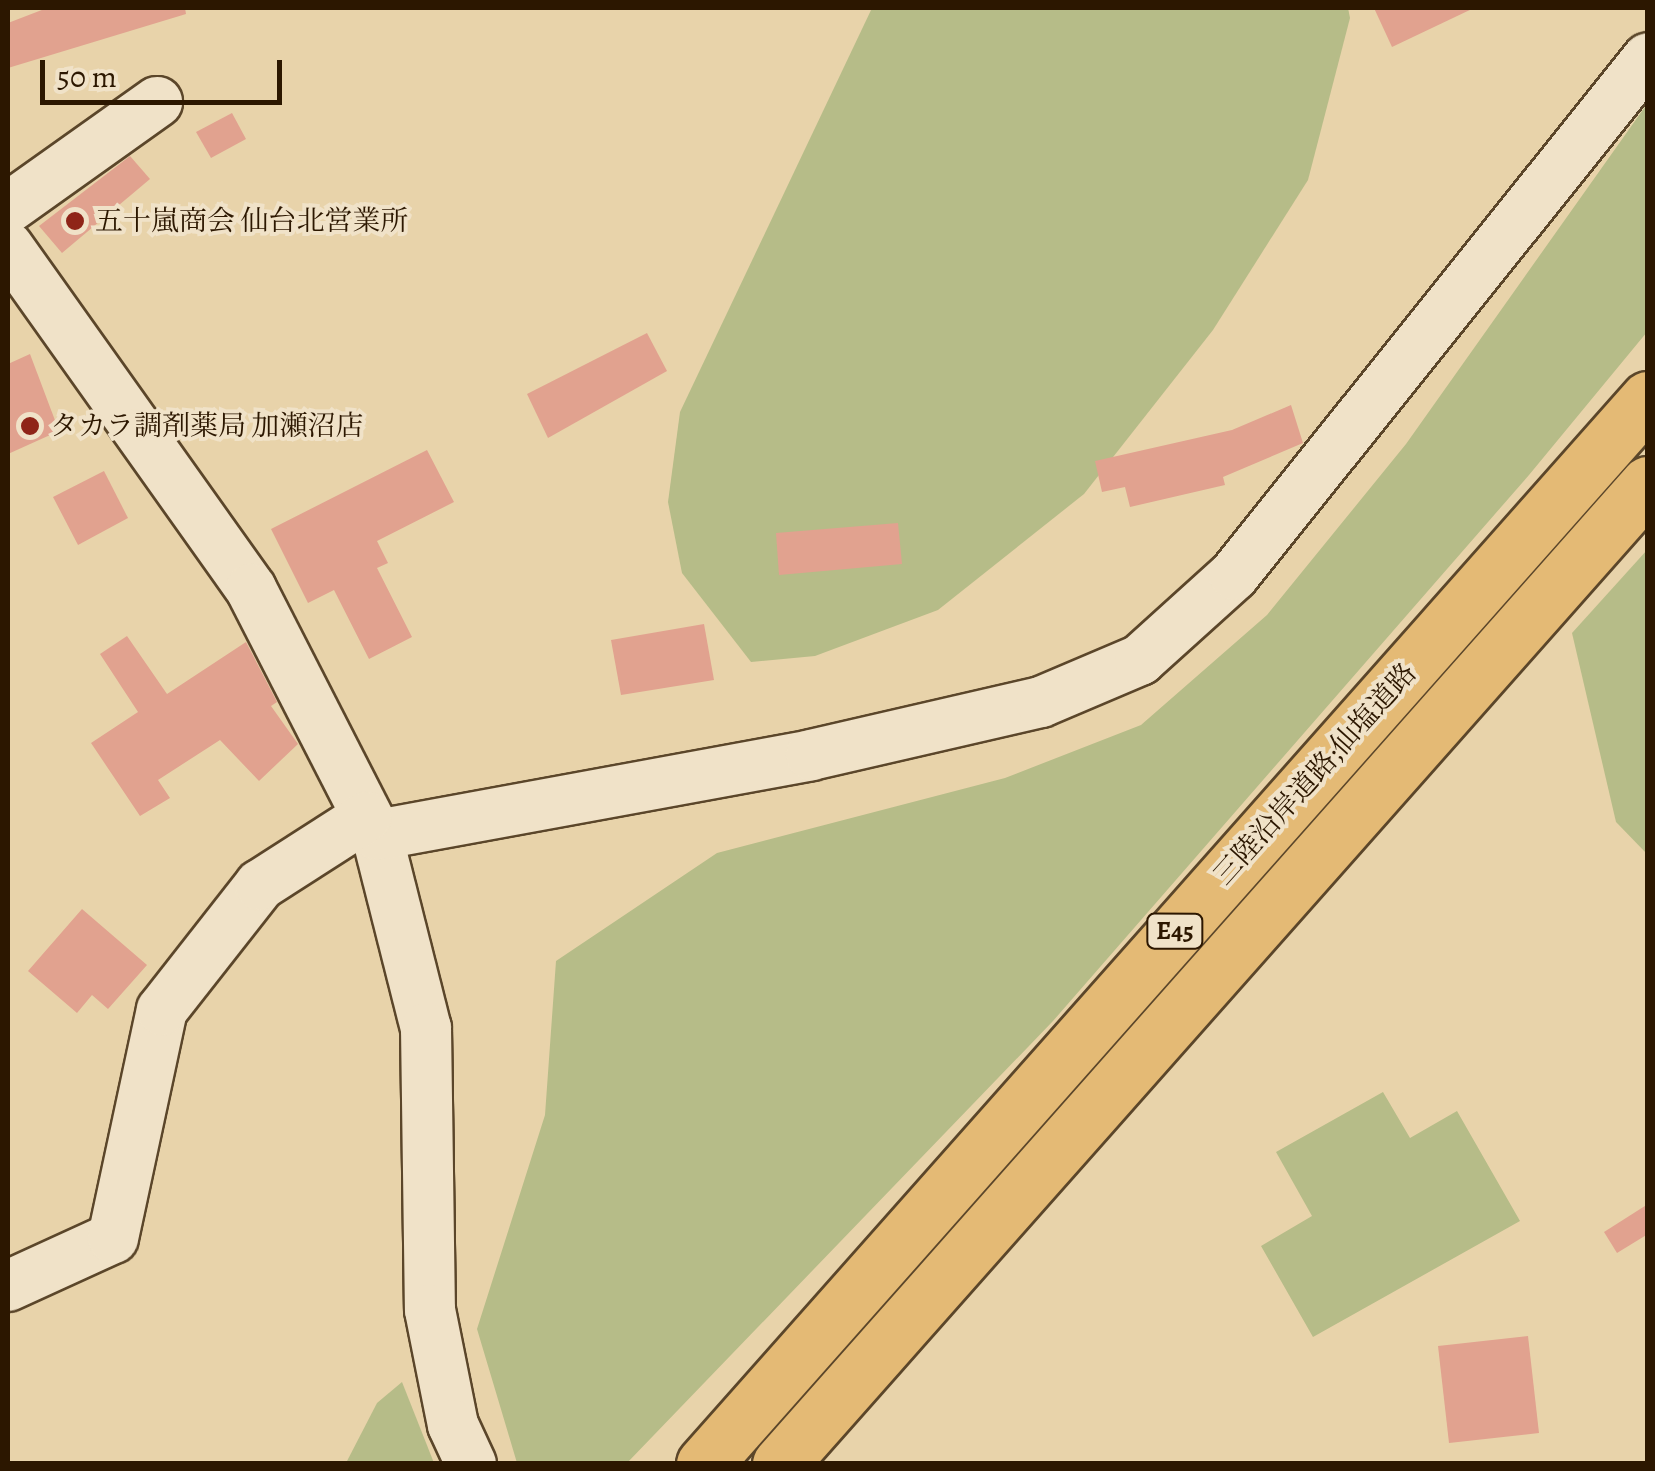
<!DOCTYPE html>
<html>
<head>
<meta charset="utf-8">
<style>
  body { margin:0 }
  #map { position:relative; width:1655px; height:1471px; overflow:hidden; background:#e8d3aa; font-family:Alegreya,"Noto Serif JP",serif }
  div>[style] { position:absolute }
  [style*='--x'] { left:calc(var(--x)*1px); top:calc(var(--y)*1px); width:calc(var(--w)*1px); rotate:calc(var(--a)*1deg) }
  .green>* { inset:0; background:#b6bc88 }
  .building>* { inset:0; background:#e1a28f }
  .roads { filter:drop-shadow(2px 0 #5b462a) drop-shadow(-2px 0 #5b462a) drop-shadow(0 2px #5b462a) drop-shadow(0 -2px #5b462a) }
  .minor>* { height:50px; margin:-25px; padding:0 25px; transform-origin:25px; border-radius:25px; background:#f0e2c8 }
  .highway>* { height:55px; margin:-27.5px; padding:0 27.5px; transform-origin:27.5px; border-radius:27.5px; background:#e4ba75 }
  .dots>* { width:28px; height:28px; translate:-50% -50%; box-sizing:border-box; border:5px solid #f0e2c8; border-radius:50% }
  span { translate:-50% -50%; white-space:nowrap; text-align:center; line-height:1.15; -webkit-text-stroke:8px #f0e2c8; paint-order:stroke }
  .shield-label span { padding:2px 8px; background:#f0e2c8; border:2px solid; border-radius:8px; -webkit-text-stroke-width:0 }
  .shield-label { font-size:25px; color:#2c1700; font-weight:700 }
  .poi-label { font-size:28px; color:#2c1700 }
  .left { translate:0 -50%; text-align:left }
  .street-label { font-size:28px; color:#2c1700 }
  .frame { position:absolute; inset:0; border:10px solid #2c1700; pointer-events:none }
  .scale { position:absolute; left:40px; top:60px; width:242px; height:45px; box-sizing:border-box; border:5px solid #2c1700; border-top:0; padding-left:12px; font-size:30px; line-height:35px; white-space:nowrap; color:#2c1700; -webkit-text-stroke:8px #f0e2c8; paint-order:stroke }
</style>
</head>
<body>
<div id="map">
  <div class="green">
    <i style="clip-path:polygon(872px 8px,1348px 8px,1350px 18px,1308px 180px,1213px 330px,1084px 494px,938px 610px,815px 656px,751px 662px,682px 573px,668px 502px,680px 412px)"></i>
    <i style="clip-path:polygon(1647px 104px,1647px 332px,1529px 475px,1053px 1021px,627px 1463px,517px 1463px,477px 1329px,545px 1115px,556px 961px,717px 853px,1005px 778px,1141px 725px,1267px 615px,1406px 444px)"></i>
    <i style="clip-path:polygon(1647px 550px,1647px 854px,1616px 822px,1572px 633px)"></i>
    <i style="clip-path:polygon(1383px 1092px,1410px 1138px,1457px 1111px,1520px 1221px,1313px 1337px,1261px 1246px,1312px 1216px,1276px 1152px)"></i>
    <i style="clip-path:polygon(402px 1382px,434px 1463px,346px 1463px,377px 1403px)"></i>
  </div>
  <div class="building">
    <i style="clip-path:polygon(47px 8px,185px 8px,186px 14px,8px 68px,8px 23px)"></i>
    <i style="clip-path:polygon(1374px 8px,1474px 8px,1392px 47px)"></i>
    <i style="clip-path:polygon(232px 113px,246px 139px,211px 158px,196px 132px)"></i>
    <i style="clip-path:polygon(130px 156px,150px 179px,62px 253px,39px 226px)"></i>
    <i style="clip-path:polygon(647px 333px,667px 371px,548px 438px,527px 394px)"></i>
    <i style="clip-path:polygon(30px 354px,59px 431px,8px 454px,8px 364px)"></i>
    <i style="clip-path:polygon(1291px 405px,1303px 443px,1223px 477px,1225px 485px,1130px 507px,1125px 487px,1102px 492px,1095px 461px,1232px 430px)"></i>
    <i style="clip-path:polygon(427px 450px,454px 502px,377px 541px,388px 563px,377px 568px,412px 637px,369px 659px,334px 590px,308px 603px,271px 529px)"></i>
    <i style="clip-path:polygon(104px 471px,128px 518px,78px 545px,53px 497px)"></i>
    <i style="clip-path:polygon(898px 523px,902px 564px,779px 575px,776px 533px)"></i>
    <i style="clip-path:polygon(704px 624px,714px 680px,621px 695px,611px 640px)"></i>
    <i style="clip-path:polygon(127px 636px,167px 694px,246px 642px,277px 702px,271px 706px,298px 744px,259px 781px,220px 740px,158px 780px,170px 798px,140px 816px,91px 743px,138px 712px,100px 654px)"></i>
    <i style="clip-path:polygon(82px 909px,147px 965px,108px 1009px,92px 995px,77px 1013px,28px 971px)"></i>
    <i style="clip-path:polygon(1648px 1204px,1648px 1234px,1617px 1253px,1604px 1232px)"></i>
    <i style="clip-path:polygon(1528px 1336px,1539px 1433px,1449px 1443px,1438px 1346px)"></i>
  </div>
  <div class="roads">
    <div class="minor">
      <i style="--x:8;--y:208;--w:183;--a:-35.4"></i>
      <i style="--x:8;--y:247;--w:420;--a:54.6"></i>
      <i style="--x:251;--y:589;--w:276;--a:62.9"></i>
      <i style="--x:377;--y:835;--w:199;--a:75.8"></i>
      <i style="--x:426;--y:1028;--w:282;--a:89.2"></i>
      <i style="--x:430;--y:1310;--w:117;--a:78.7"></i>
      <i style="--x:453;--y:1425;--w:43;--a:65.2"></i>
      <i style="--x:377;--y:835;--w:441;--a:-10.4"></i>
      <i style="--x:811;--y:755;--w:236;--a:-13"></i>
      <i style="--x:1041;--y:702;--w:108;--a:-23"></i>
      <i style="--x:1140;--y:660;--w:127;--a:-42.1"></i>
      <i style="--x:1234;--y:575;--w:662;--a:-51.31"></i>
      <i style="--x:8;--y:1286;--w:115;--a:-24.6"></i>
      <i style="--x:113;--y:1238;--w:233;--a:-77.9"></i>
      <i style="--x:162;--y:1010;--w:159;--a:-51.9"></i>
      <i style="--x:260;--y:885;--w:126;--a:-32.7"></i>
    </div>
    <div class="highway">
      <i style="--x:704;--y:1464;--w:1423;--a:-48.45"></i>
      <i style="--x:780;--y:1464;--w:1309;--a:-48.47"></i>
    </div>
  </div>
  <div class="dots">
    <i style="left:75px;top:221px;background:#8f2418"></i>
    <i style="left:30px;top:426px;background:#8f2418"></i>
  </div>
  <div class="shield-label">
    <span style="left:1175px;top:931px">E45</span>
  </div>
  <div class="poi-label">
    <span class="left" style="left:95px;top:221px">五十嵐商会 仙台北営業所</span>
    <span class="left" style="left:50px;top:426px">タカラ調剤薬局 加瀬沼店</span>
  </div>
  <div class="street-label">
    <span style="left:1315px;top:774px;rotate:-48deg">三陸沿岸道路;仙塩道路</span>
  </div>
  <div class="frame"></div>
  <div class="scale">50 m</div>
</div>
</body>
</html>
